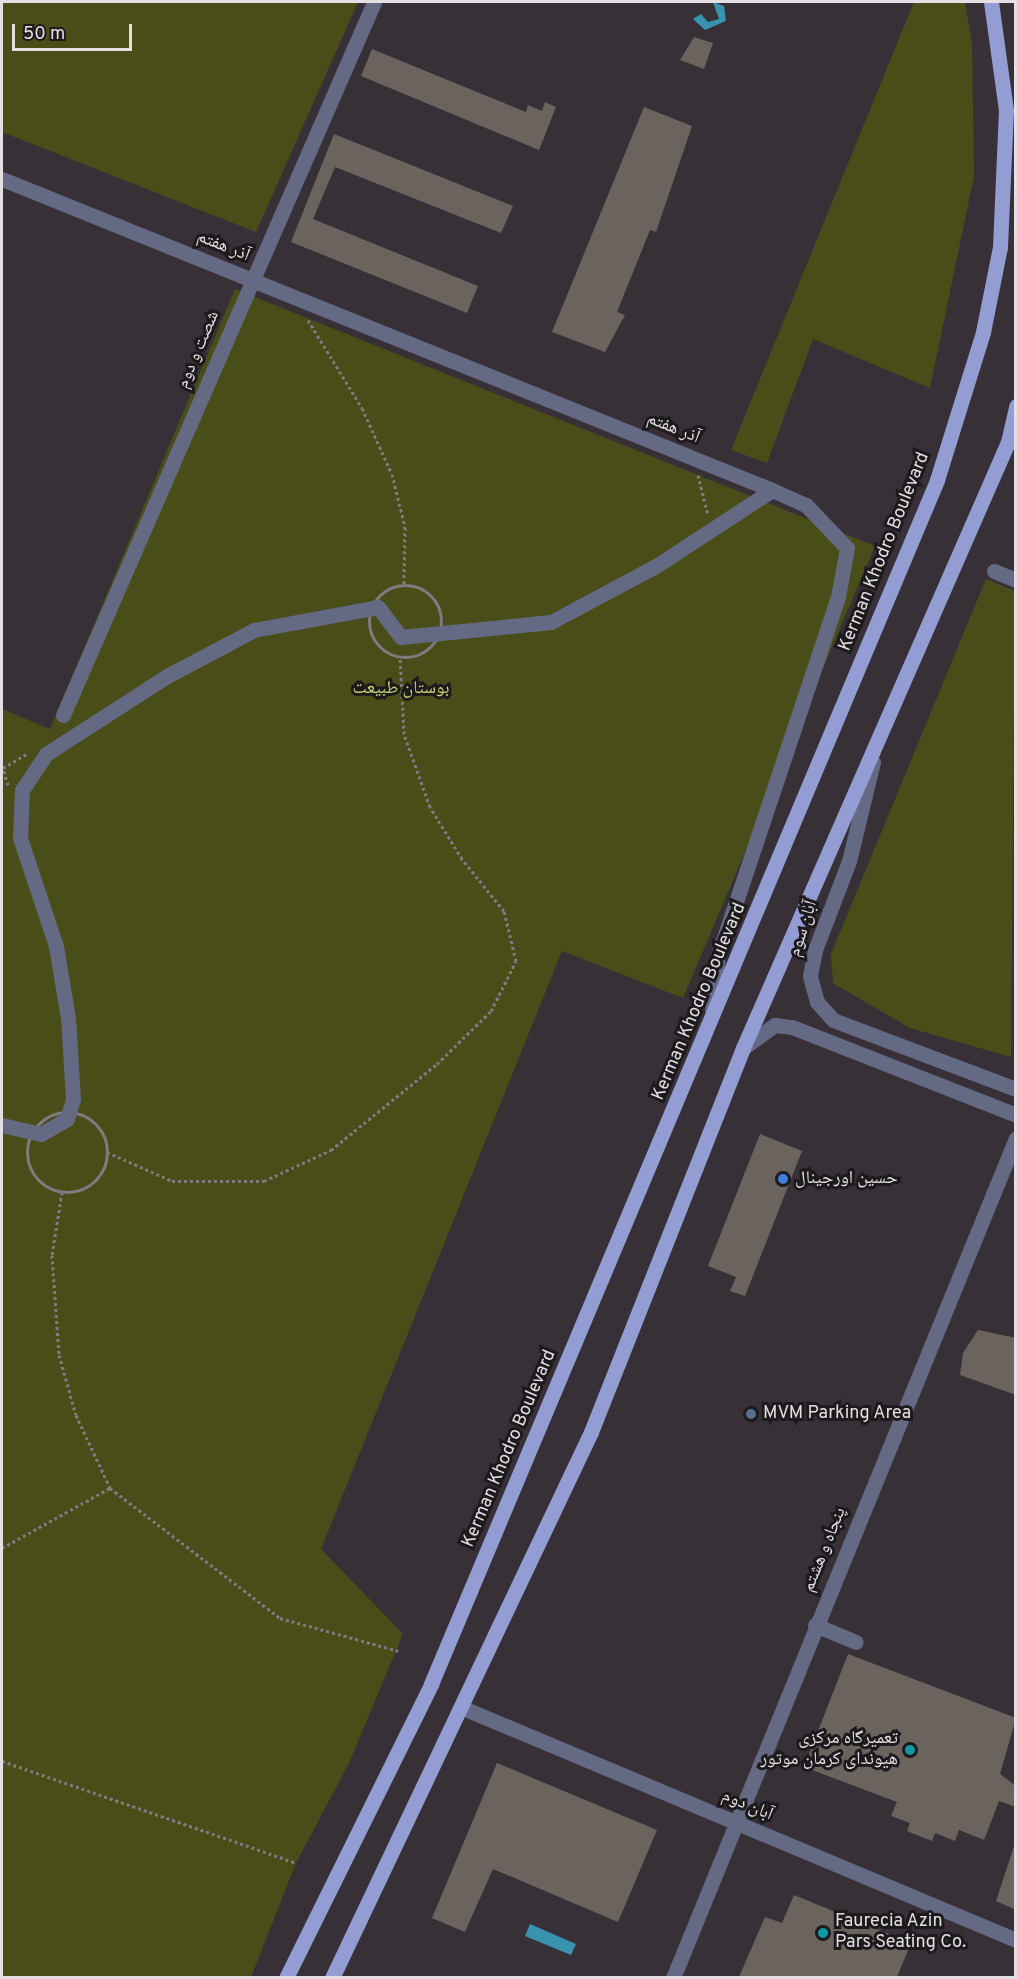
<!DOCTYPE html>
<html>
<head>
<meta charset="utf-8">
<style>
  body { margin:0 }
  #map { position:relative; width:1017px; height:1979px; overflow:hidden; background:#373137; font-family:Overpass,"Noto Naskh Arabic",sans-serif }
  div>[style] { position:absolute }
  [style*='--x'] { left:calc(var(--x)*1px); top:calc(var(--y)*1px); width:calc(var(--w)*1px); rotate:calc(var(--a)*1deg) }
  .green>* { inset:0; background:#494e19 }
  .water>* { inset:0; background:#3892b0 }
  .building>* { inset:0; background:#6b635e }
  .path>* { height:3px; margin-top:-1.5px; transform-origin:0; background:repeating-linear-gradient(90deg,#807b80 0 3px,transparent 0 6px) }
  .path>.ring { margin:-1.5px; padding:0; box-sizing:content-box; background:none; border:3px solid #807b80; border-radius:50% }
  .minor>* { height:15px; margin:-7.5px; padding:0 7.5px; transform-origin:7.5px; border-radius:7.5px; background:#646984 }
  .major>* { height:15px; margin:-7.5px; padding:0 7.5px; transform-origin:7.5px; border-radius:7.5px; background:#939dd4 }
  .dots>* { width:16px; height:16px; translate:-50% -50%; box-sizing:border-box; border:3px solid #1d1a1d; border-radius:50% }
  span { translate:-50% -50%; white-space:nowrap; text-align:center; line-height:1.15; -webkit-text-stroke:6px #1d1a1d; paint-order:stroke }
  .street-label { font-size:18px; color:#e3dfe3 }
  .park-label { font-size:18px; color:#cbd672 }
  .poi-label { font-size:18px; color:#e3dfe3 }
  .left { translate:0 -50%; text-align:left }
  .right { translate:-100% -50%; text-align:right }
  .frame { position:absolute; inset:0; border:3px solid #e3dfe3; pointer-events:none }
  .scale { position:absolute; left:12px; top:24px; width:120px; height:27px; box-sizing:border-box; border:3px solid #e3dfe3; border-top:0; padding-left:8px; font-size:18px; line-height:21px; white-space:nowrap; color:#e3dfe3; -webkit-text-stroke:4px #1d1a1d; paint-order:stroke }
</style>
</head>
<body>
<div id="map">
  <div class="green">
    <i style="clip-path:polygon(2px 2px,358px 2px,256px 232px,2px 132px)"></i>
    <i style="clip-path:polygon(914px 2px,965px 2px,972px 44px,974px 176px,930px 388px,813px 339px,767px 463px,731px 450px)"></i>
    <i style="clip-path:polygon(235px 289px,875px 546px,683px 998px,562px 951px,321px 1549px,403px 1634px,349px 1763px,296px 1863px,251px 1977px,2px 1977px,2px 709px,50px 729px)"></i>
    <i style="clip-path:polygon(986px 579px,1015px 591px,1011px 1057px,910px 1028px,833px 983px,831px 954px)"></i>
  </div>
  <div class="water">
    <i style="clip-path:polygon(713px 2px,724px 6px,726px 21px,705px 30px,693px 19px,701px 14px,708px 22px,719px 19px)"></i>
    <i style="clip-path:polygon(530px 1924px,576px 1944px,571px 1955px,525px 1936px)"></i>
  </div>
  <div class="building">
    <i style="clip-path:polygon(694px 37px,713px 43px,704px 69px,680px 60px)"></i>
    <i style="clip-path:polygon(372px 49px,526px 112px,528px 105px,542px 111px,545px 102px,556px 107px,539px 150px,361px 76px)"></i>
    <i style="clip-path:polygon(644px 107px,692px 126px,656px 232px,650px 230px,617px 312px,625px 315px,605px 352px,552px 332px)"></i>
    <i style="clip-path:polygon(334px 134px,513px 206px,501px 233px,335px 167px,313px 219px,478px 286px,467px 313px,291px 242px)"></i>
    <i style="clip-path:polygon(760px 1134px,802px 1151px,745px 1296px,730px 1291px,736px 1277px,708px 1266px)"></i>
    <i style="clip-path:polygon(978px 1330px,1016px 1338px,1016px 1395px,960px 1375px,963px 1353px)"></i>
    <i style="clip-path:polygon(848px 1654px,1016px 1718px,1000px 1774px,1016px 1786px,1016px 1807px,999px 1801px,984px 1840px,959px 1830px,955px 1841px,935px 1833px,932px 1841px,907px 1831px,910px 1823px,891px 1816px,897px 1802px,804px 1767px)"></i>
    <i style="clip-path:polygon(497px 1763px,657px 1830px,618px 1922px,493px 1869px,465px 1932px,432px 1918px)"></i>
    <i style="clip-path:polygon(1016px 1840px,1016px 1910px,996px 1901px)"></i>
    <i style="clip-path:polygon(794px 1895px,911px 1943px,897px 1977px,739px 1977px,765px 1917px,782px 1923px)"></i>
  </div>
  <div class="path">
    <i style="--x:308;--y:320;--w:103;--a:58.5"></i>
    <i style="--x:362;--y:408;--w:72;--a:65.6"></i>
    <i style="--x:392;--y:474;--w:55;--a:76.2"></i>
    <i style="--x:405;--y:527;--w:58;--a:91"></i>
    <i style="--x:698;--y:475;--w:41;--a:76"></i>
    <i class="ring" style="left:369px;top:585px;width:69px;height:69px"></i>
    <i style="--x:8;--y:785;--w:18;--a:-106"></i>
    <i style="--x:3;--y:768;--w:29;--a:-31"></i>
    <i class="ring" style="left:27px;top:1112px;width:77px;height:77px"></i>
    <i style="--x:107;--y:1152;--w:71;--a:24"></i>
    <i style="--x:172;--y:1181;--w:92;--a:0"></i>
    <i style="--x:264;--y:1181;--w:74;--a:-24.8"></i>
    <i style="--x:331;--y:1150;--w:136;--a:-39.1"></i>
    <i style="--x:437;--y:1064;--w:76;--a:-44.5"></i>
    <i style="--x:491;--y:1011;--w:56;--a:-63.4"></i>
    <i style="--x:516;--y:961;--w:51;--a:-103.5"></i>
    <i style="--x:504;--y:911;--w:67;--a:-128.9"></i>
    <i style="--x:462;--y:859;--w:61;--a:-121.6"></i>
    <i style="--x:430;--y:807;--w:77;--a:-109.6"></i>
    <i style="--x:404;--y:734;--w:78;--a:-92.9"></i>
    <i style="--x:62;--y:1192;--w:64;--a:99"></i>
    <i style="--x:52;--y:1255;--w:100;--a:86"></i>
    <i style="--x:59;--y:1355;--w:62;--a:74.2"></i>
    <i style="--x:76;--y:1415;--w:81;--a:65"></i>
    <i style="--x:110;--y:1488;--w:214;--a:37.4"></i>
    <i style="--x:280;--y:1618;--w:123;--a:15.5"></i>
    <i style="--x:2;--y:1548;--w:124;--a:-29.1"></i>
    <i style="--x:2;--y:1761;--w:311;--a:19.1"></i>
    <i style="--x:251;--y:1978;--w:2;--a:-63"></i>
  </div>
  <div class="minor">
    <i style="--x:2;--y:179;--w:830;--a:21.99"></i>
    <i style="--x:772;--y:490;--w:37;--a:24"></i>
    <i style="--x:806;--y:505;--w:59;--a:46.4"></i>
    <i style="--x:847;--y:548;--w:50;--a:100.4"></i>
    <i style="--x:838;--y:597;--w:378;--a:108.5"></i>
    <i style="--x:718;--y:955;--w:55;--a:96.2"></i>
    <i style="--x:994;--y:571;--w:24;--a:22"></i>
    <i style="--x:63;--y:715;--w:778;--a:-66.43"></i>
    <i style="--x:873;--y:762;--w:102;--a:103.6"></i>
    <i style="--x:849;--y:861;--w:95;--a:110.9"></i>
    <i style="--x:815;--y:950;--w:26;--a:101"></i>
    <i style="--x:810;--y:976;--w:27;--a:75"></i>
    <i style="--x:817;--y:1002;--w:24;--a:48"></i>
    <i style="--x:833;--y:1020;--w:196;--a:20.7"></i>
    <i style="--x:743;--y:1048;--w:39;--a:-36"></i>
    <i style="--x:775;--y:1025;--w:17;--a:7"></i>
    <i style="--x:792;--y:1027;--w:241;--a:21.4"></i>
    <i style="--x:2;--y:1125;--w:40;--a:13"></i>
    <i style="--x:41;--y:1134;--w:30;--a:-30"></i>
    <i style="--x:67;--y:1119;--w:21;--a:-73"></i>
    <i style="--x:73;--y:1099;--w:81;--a:-93.5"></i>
    <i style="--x:68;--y:1018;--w:73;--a:-99.5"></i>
    <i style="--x:56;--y:946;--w:114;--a:-108.4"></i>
    <i style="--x:20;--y:838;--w:48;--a:-87.6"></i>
    <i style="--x:22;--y:790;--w:43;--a:-56.3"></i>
    <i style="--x:46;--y:754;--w:144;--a:-32.8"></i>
    <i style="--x:167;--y:676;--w:98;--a:-27.9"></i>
    <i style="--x:254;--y:630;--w:126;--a:-10.5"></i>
    <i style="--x:378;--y:607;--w:38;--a:53"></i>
    <i style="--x:401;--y:637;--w:151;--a:-5.7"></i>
    <i style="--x:551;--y:622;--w:119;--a:-28.1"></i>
    <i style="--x:656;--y:566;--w:139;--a:-33.2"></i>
    <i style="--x:815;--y:1625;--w:44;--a:22.5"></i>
    <i style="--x:463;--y:1708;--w:600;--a:22.76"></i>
    <i style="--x:673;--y:1978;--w:907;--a:-67.79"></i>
  </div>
  <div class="major">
    <i style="--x:286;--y:1978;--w:328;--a:-63.7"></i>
    <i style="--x:431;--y:1684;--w:1306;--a:-67.2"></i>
    <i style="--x:937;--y:480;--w:155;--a:-72.7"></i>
    <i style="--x:983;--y:332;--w:87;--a:-78.7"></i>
    <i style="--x:1000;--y:247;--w:137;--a:-87.5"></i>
    <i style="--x:1006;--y:110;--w:109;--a:-97.9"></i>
    <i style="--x:332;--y:1978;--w:604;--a:-64.62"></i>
    <i style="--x:591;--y:1432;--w:413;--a:-68.4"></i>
    <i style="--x:743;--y:1048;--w:661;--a:-66.38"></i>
    <i style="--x:1008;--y:442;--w:37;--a:-77"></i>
  </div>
  <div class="dots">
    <i style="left:783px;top:1179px;background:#3f7fe0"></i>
    <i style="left:751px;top:1414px;background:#5c6f8a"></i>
    <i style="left:910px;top:1750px;background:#0f9aa8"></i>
    <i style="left:823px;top:1933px;background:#0f9aa8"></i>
  </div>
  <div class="street-label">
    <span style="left:223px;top:247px;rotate:22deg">آذر هفتم</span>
    <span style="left:199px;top:350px;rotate:-67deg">شصت و دوم</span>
    <span style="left:673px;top:429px;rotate:22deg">آذر هفتم</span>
    <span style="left:885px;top:552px;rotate:-68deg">Kerman Khodro Boulevard</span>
    <span style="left:804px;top:929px;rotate:-72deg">آبان سوم</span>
    <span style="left:700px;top:1002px;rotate:-67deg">Kerman Khodro Boulevard</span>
    <span style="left:510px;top:1449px;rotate:-67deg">Kerman Khodro Boulevard</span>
    <span style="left:825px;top:1550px;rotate:-68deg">پنجاه و هشتم</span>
    <span style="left:747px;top:1806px;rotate:23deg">آبان دوم</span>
  </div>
  <div class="park-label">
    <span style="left:401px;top:689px">بوستان طبیعت</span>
  </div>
  <div class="poi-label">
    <span class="left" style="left:795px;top:1179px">حسین اورجینال</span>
    <span class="left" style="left:763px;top:1414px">MVM Parking Area</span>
    <span class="right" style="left:898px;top:1750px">تعمیرگاه مرکزی<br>هیوندای کرمان موتور</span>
    <span class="left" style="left:835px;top:1933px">Faurecia Azin<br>Pars Seating Co.</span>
  </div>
  <div class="frame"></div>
  <div class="scale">50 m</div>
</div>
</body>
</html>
